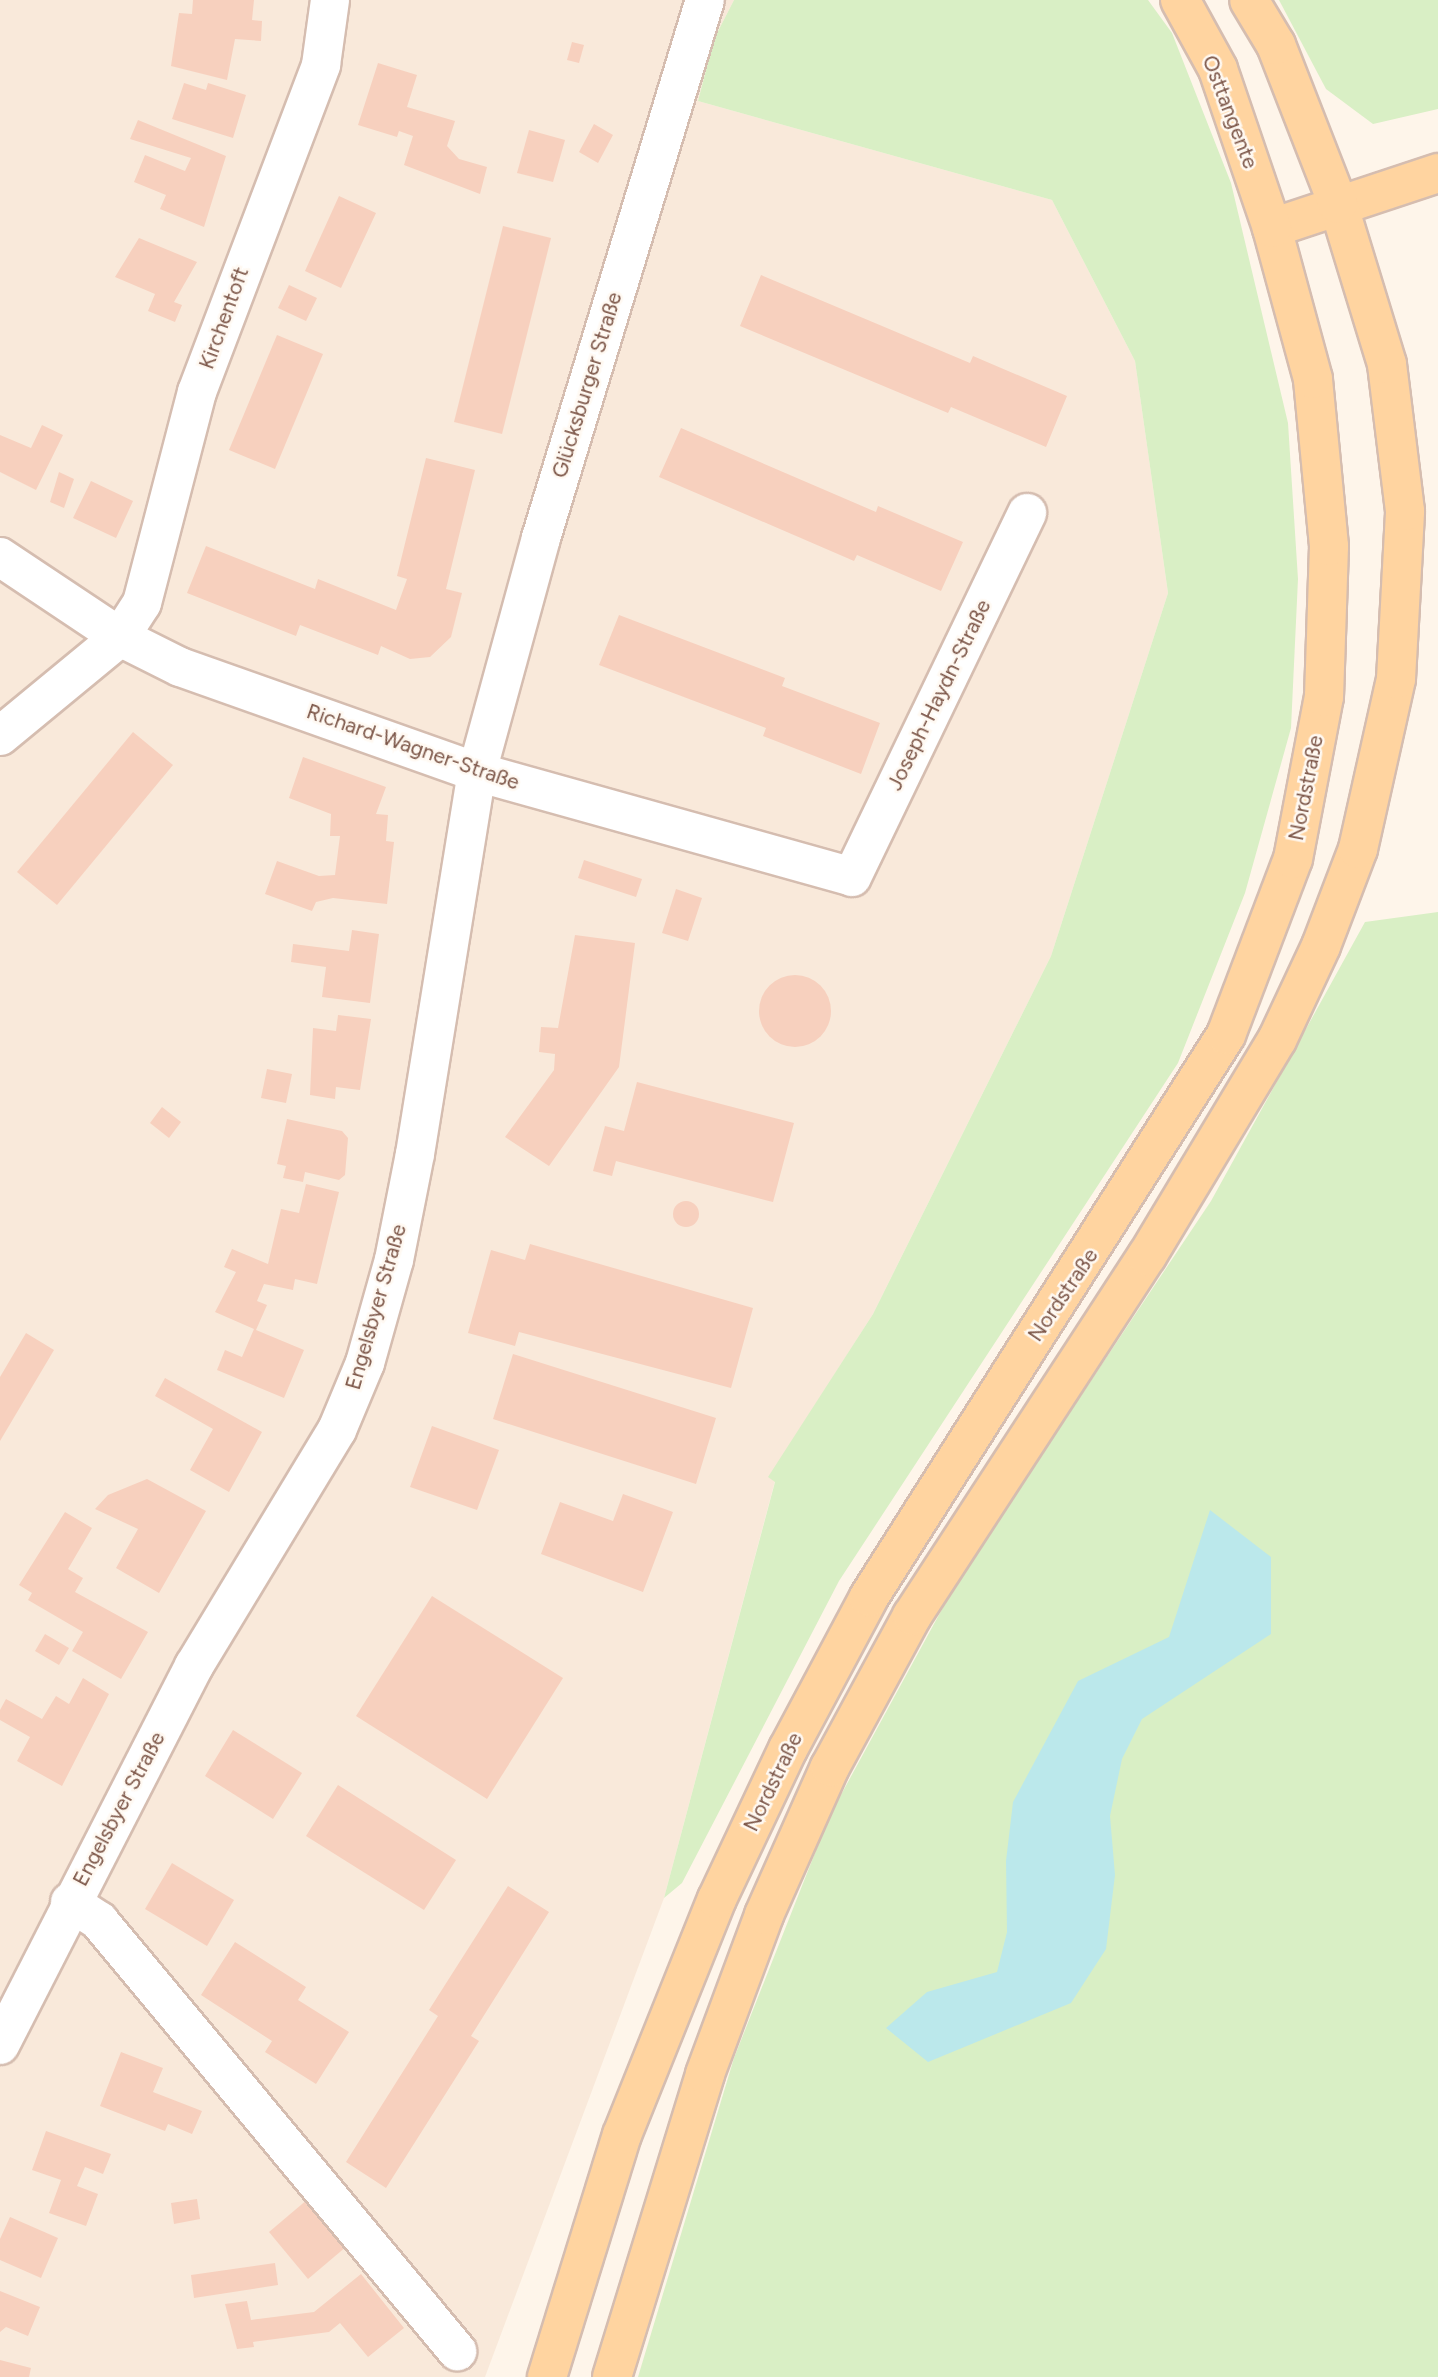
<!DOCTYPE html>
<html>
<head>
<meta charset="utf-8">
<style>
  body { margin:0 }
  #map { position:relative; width:1438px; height:2377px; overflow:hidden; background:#fef5ea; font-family:Figtree,sans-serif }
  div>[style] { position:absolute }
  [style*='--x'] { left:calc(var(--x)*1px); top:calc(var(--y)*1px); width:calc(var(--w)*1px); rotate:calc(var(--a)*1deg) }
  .residential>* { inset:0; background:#f9e9da }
  .green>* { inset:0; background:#d9efc5 }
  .water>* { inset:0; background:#bbe8eb }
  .building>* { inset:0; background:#f7d0be }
  .round { border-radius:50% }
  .roads { filter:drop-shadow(2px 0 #d5bdb0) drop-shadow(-2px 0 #d5bdb0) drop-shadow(0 2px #d5bdb0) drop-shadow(0 -2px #d5bdb0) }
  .minor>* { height:38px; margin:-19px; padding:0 19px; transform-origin:19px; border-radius:19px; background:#fff }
  .major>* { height:38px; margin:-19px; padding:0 19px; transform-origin:19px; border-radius:19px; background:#ffd4a0 }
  span { translate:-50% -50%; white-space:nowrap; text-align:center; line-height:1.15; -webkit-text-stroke:5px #fff9f2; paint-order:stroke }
  .street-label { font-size:21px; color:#7d5749 }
</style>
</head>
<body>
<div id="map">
  <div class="residential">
    <i style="clip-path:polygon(0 0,734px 0,714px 39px,698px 101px,1052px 200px,1135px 361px,1168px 593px,1051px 956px,873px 1314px,769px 1477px,775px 1481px,664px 1898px,485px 2377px,0 2377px)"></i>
  </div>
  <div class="green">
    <i style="clip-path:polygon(734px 0,1148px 0,1172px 33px,1231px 183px,1288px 423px,1298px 579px,1291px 728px,1245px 893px,1178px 1063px,839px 1581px,682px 1883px,664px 1898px,775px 1482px,768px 1477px,873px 1314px,1051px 956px,1168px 593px,1135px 361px,1052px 200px,698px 101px,714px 39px)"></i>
    <i style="clip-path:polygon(1279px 0,1438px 0,1438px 109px,1373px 124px,1326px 89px)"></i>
    <i style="clip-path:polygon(1438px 912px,1438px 2377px,638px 2377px,734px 2058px,830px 1815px,959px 1578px,1211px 1201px,1365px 922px)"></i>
  </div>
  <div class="water">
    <i style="clip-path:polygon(1210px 1510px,1271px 1557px,1271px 1634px,1142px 1719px,1122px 1759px,1110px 1816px,1115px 1875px,1106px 1949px,1071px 2003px,928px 2062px,886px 2028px,927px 1992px,997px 1972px,1007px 1932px,1006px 1861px,1013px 1802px,1078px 1681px,1169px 1637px)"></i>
  </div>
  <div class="building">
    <i style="clip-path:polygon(193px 0,254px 0,252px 20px,262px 21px,261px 41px,235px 39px,227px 80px,171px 66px,179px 13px,192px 14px)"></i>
    <i style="clip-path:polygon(572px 42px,584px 45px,579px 63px,567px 60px)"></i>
    <i style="clip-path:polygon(378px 63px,417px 75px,407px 107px,455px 121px,447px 146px,459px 159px,487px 167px,480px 194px,404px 165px,413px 136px,399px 131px,397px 137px,358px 125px)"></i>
    <i style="clip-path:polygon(184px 83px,206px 90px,208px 83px,246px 95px,233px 138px,172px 119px)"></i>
    <i style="clip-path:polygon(138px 120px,226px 156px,204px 227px,160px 209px,166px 195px,134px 182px,145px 155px,185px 171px,191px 158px,130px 139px)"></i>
    <i style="clip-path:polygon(594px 124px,613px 135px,598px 163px,579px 152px)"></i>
    <i style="clip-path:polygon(529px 130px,565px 140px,553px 182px,517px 173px)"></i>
    <i style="clip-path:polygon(339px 196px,376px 213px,341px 288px,305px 271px)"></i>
    <i style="clip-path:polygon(503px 226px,551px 238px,502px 434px,454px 422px)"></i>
    <i style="clip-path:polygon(139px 238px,197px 262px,174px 302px,182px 305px,175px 322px,148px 311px,155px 294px,115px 277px)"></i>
    <i style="clip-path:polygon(761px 275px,970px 363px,973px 356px,1067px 396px,1046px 447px,951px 407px,948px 413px,740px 326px)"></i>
    <i style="clip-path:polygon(289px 285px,317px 298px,306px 321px,278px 308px)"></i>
    <i style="clip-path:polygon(277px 335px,323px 354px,275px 469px,229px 450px)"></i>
    <i style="clip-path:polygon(42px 425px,63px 435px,36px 490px,0 472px,0 435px,31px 448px)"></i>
    <i style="clip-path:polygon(681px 428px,876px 512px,878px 506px,963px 542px,941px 591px,857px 555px,854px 561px,659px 477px)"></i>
    <i style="clip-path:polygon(426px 458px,475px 470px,446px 589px,462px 593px,451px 637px,430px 657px,410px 659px,381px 646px,378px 655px,300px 625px,296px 636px,187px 593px,206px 546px,315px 589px,318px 579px,396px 610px,407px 579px,397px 576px)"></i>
    <i style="clip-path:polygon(59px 472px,74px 479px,64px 508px,50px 502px)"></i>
    <i style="clip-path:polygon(91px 481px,133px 501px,116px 538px,73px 518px)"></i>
    <i style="clip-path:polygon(619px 615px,785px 678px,782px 686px,880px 723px,861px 774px,763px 736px,766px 728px,599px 665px)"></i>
    <i style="clip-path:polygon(133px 732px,173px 765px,57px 905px,17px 872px)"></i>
    <i style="clip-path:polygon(303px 757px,386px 787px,376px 814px,388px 815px,386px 841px,394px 842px,387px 904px,333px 898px,316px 902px,312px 911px,265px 894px,277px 861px,319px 876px,335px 875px,340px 836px,330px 836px,331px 814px,289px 798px)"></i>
    <i style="clip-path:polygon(584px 860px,642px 879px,636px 897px,578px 878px)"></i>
    <i style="clip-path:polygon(676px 889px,702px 898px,688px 941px,662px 933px)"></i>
    <i style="clip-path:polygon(352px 930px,379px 934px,370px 1003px,322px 997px,326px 967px,291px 962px,293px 944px,349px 951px)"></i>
    <i style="clip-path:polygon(575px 935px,635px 943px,619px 1067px,549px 1166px,505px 1137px,554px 1070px,555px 1054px,539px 1052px,541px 1027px,558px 1028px)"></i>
    <i class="round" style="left:759px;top:975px;width:72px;height:72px"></i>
    <i style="clip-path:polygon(338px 1015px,371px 1019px,360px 1090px,336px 1087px,335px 1099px,310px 1095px,313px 1028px,336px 1031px)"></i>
    <i style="clip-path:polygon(267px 1069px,292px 1074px,286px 1103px,261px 1098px)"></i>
    <i style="clip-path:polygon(637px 1082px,794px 1123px,773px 1202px,616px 1161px,612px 1176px,593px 1171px,605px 1126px,624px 1131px)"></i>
    <i style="clip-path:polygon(162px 1107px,181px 1122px,169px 1138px,150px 1123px)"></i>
    <i style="clip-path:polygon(287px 1119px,342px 1131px,348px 1138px,345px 1175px,339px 1180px,305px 1172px,303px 1182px,283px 1178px,286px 1166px,277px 1164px)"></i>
    <i style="clip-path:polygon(306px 1184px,339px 1192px,317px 1284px,295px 1279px,293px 1290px,264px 1284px,257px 1301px,267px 1305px,256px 1330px,304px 1350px,284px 1398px,217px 1370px,225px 1350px,242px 1357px,254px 1329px,215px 1312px,236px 1272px,224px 1267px,232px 1249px,268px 1264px,281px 1209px,299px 1213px)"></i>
    <i class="round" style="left:673px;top:1201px;width:26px;height:26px"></i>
    <i style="clip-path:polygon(530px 1244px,753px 1308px,731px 1388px,519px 1332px,515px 1346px,468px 1333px,491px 1250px,525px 1260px)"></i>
    <i style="clip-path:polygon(26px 1333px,54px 1350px,0 1441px,0 1377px)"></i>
    <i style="clip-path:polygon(513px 1354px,716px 1418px,696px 1484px,493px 1419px)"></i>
    <i style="clip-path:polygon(165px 1378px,262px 1432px,229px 1492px,190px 1470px,213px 1429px,155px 1396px)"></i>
    <i style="clip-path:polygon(432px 1426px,499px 1450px,477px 1510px,410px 1487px)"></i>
    <i style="clip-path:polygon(147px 1479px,206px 1511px,159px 1593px,116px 1568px,138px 1529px,95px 1509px,108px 1495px)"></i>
    <i style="clip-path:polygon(623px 1494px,673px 1512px,643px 1592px,541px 1554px,560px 1502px,613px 1521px)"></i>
    <i style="clip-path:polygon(65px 1512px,92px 1528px,68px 1569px,83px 1578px,75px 1592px,148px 1632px,121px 1679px,72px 1651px,83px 1632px,28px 1600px,32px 1593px,19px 1585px)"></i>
    <i style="clip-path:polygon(432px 1596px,563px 1678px,487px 1799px,356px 1716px)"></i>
    <i style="clip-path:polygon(45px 1634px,69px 1648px,59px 1665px,35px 1651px)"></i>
    <i style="clip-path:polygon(83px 1678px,109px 1694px,62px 1786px,17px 1761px,30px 1737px,0 1720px,0 1710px,6px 1699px,42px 1719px,56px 1696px,69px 1704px)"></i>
    <i style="clip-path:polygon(233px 1730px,302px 1773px,273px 1819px,205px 1776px)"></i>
    <i style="clip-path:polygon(338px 1785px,456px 1860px,424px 1910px,306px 1836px)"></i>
    <i style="clip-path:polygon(172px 1863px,234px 1900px,207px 1946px,145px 1909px)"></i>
    <i style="clip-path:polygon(508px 1886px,549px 1912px,471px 2036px,479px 2041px,386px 2188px,346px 2162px,438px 2016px,429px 2010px)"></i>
    <i style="clip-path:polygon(235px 1942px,306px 1987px,298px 2000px,349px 2032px,316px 2084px,265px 2052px,272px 2041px,201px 1995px)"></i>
    <i style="clip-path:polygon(121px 2052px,163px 2068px,153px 2092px,202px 2111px,192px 2134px,168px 2124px,165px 2131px,100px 2106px)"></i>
    <i style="clip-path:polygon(46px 2131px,111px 2154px,103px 2174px,85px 2167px,77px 2186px,98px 2194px,86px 2226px,49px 2213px,61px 2180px,32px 2170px)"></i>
    <i style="clip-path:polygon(197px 2199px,200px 2219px,174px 2224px,171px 2203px)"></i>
    <i style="clip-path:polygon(308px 2199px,347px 2246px,308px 2279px,269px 2232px)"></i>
    <i style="clip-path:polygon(10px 2217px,58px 2238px,41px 2278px,0 2260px,0 2239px)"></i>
    <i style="clip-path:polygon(275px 2263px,278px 2285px,194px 2298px,191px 2275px)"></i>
    <i style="clip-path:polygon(361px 2274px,404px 2328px,368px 2357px,340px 2323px,329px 2332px,253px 2342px,254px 2347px,237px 2349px,225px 2304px,247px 2301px,251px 2320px,314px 2312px)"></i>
    <i style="clip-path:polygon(0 2291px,40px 2307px,28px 2336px,6px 2327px,0 2332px)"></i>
    <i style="clip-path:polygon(0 2360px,31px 2368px,29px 2377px,0 2377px)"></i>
  </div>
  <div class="roads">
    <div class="minor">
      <i style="--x:0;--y:557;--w:144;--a:33.7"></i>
      <i style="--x:120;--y:637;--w:67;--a:26.6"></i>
      <i style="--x:180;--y:667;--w:315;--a:19.5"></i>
      <i style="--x:477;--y:772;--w:389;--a:15.6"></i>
      <i style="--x:852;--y:877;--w:404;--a:-64.3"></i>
      <i style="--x:0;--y:736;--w:156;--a:-39.5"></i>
      <i style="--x:120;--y:637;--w:40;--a:-57.1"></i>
      <i style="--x:142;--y:603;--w:218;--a:-75.4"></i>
      <i style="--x:197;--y:392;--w:350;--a:-69.2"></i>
      <i style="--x:321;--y:65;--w:66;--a:-82.1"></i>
      <i style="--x:70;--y:1902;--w:35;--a:33"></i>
      <i style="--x:99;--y:1921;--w:560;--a:50.22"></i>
      <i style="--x:0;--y:2045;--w:426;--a:-62.9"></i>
      <i style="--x:194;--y:1666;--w:276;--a:-58.8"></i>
      <i style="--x:337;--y:1430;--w:73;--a:-67.3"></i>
      <i style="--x:365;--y:1363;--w:107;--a:-74.3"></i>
      <i style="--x:394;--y:1260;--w:108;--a:-78.8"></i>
      <i style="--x:415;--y:1154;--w:387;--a:-80.8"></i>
      <i style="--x:477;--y:772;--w:243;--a:-74.7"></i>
      <i style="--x:541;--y:538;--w:562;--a:-73.05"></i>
    </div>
    <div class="major">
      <i style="--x:1272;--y:228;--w:175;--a:-18.3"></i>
      <i style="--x:547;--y:2377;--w:253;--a:-72.8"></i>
      <i style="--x:622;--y:2135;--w:254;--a:-68.1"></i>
      <i style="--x:717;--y:1899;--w:166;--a:-64.7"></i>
      <i style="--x:788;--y:1749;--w:172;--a:-61.9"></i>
      <i style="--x:869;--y:1597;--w:666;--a:-57.58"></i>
      <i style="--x:1226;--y:1035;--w:188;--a:-69.2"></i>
      <i style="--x:1293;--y:859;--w:165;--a:-79.2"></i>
      <i style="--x:1324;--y:697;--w:151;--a:-88.1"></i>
      <i style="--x:1329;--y:546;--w:168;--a:-95.5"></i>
      <i style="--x:1313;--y:379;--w:156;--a:-105.2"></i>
      <i style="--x:1272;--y:228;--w:168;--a:-108.8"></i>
      <i style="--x:1218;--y:69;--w:79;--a:-118.8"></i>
      <i style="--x:612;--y:2377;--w:317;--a:-72.9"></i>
      <i style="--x:705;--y:2074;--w:170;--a:-69.6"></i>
      <i style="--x:764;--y:1915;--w:162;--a:-66"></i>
      <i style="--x:830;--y:1767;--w:172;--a:-61.5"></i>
      <i style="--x:912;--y:1616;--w:430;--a:-56.9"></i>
      <i style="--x:1147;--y:1256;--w:252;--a:-59"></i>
      <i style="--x:1277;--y:1040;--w:104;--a:-64.9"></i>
      <i style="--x:1321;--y:946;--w:104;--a:-69.1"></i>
      <i style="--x:1358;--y:849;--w:174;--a:-77.4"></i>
      <i style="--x:1396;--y:679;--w:168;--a:-86.9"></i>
      <i style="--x:1405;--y:511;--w:148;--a:-97"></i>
      <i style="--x:1387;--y:364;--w:167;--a:-107"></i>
      <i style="--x:1338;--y:204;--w:171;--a:-111.3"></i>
      <i style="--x:1276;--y:45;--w:52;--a:-121"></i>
    </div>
  </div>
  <div class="street-label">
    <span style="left:1230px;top:112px;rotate:69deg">Osttangente</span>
    <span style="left:224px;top:318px;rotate:-70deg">Kirchentoft</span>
    <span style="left:587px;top:385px;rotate:-73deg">Glücksburger Straße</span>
    <span style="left:939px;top:695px;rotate:-64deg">Joseph-Haydn-Straße</span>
    <span style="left:413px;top:747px;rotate:19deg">Richard-Wagner-Straße</span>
    <span style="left:1306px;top:788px;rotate:-79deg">Nordstraße</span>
    <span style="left:1063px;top:1295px;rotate:-56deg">Nordstraße</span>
    <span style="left:376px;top:1307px;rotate:-74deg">Engelsbyer Straße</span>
    <span style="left:773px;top:1782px;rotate:-64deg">Nordstraße</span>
    <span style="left:119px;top:1809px;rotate:-62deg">Engelsbyer Straße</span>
  </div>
</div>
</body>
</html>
